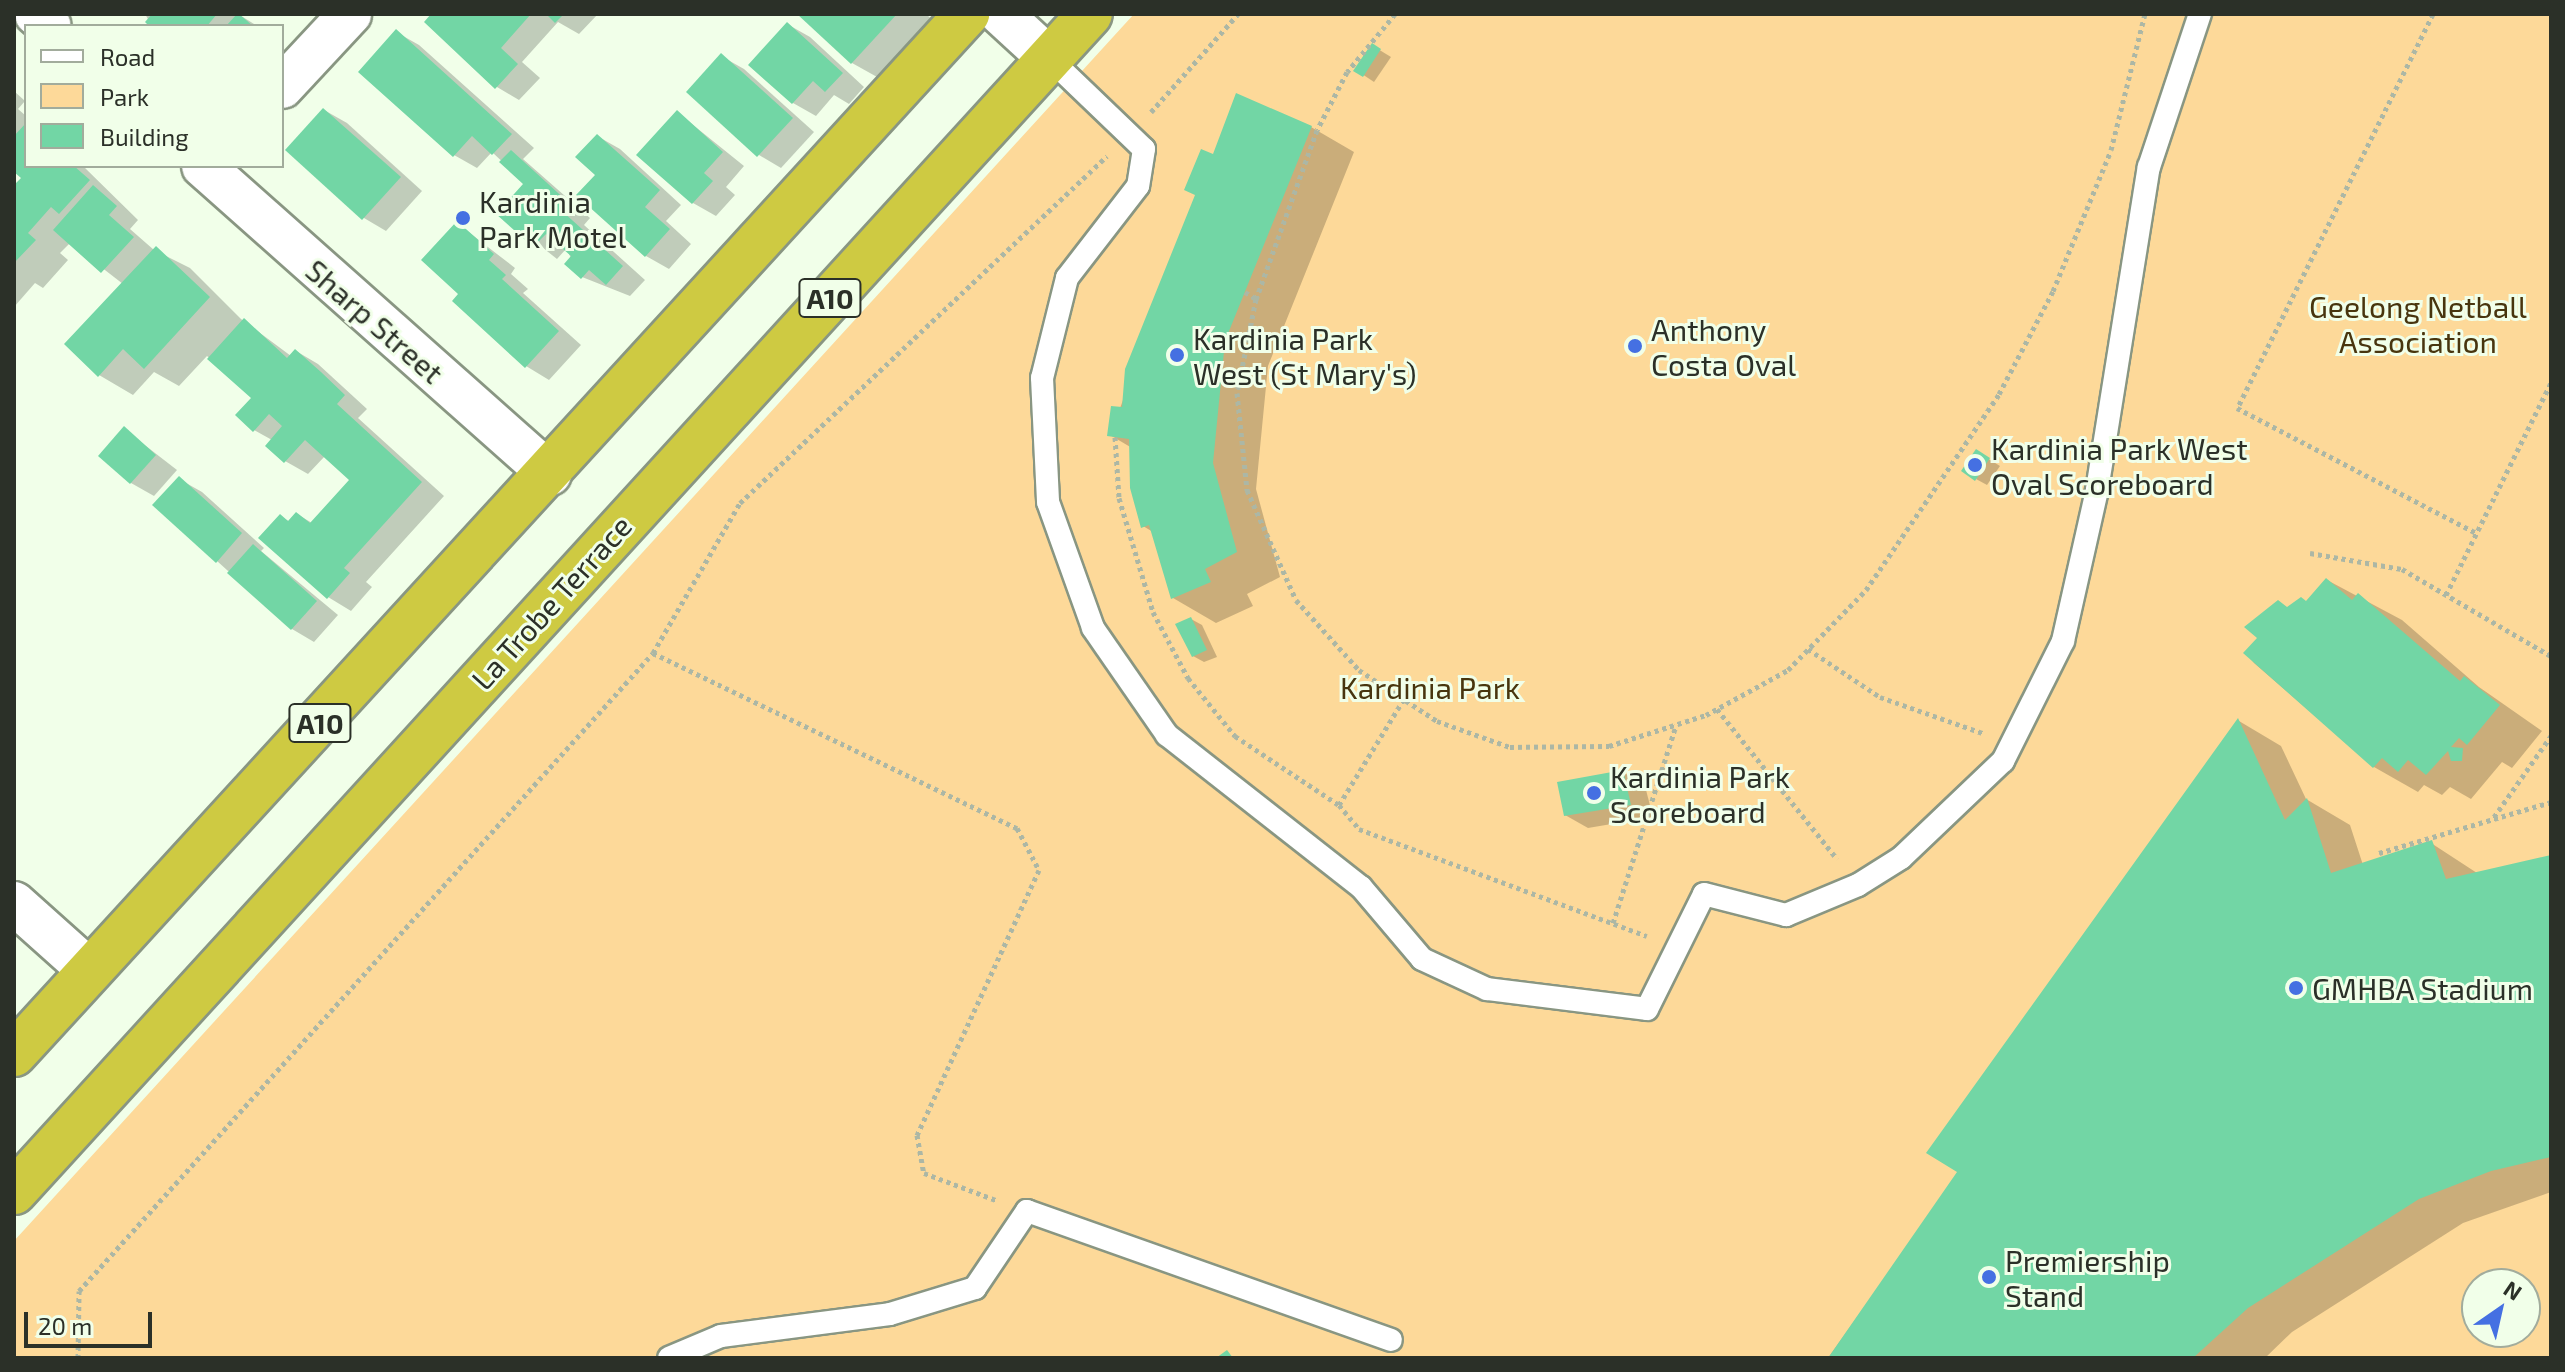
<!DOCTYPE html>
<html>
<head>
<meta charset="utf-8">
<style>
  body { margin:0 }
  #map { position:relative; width:2565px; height:1372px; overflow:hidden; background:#f1ffe9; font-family:"Exo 2",sans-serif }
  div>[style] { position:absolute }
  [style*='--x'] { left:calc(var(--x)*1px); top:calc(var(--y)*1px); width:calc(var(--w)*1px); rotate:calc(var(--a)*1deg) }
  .green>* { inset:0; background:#fdd999 }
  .shadow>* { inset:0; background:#0003 }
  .building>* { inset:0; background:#72d6a5 }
  .path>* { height:5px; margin-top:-2.5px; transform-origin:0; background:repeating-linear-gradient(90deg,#acb7a5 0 4px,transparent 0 8px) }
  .roads { filter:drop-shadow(2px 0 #899682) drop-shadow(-2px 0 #899682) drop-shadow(0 2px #899682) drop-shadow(0 -2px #899682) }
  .service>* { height:22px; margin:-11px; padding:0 11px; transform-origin:11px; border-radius:11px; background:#fff }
  .minor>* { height:42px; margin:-21px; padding:0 21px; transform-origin:21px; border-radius:21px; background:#fff }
  .trunk>* { height:44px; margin:-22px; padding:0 22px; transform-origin:22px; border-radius:22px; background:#ceca42 }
  .dots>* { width:22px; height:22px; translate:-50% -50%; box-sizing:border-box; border:4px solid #f1ffe9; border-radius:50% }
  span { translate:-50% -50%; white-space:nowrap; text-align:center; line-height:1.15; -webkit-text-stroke:6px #f1ffe9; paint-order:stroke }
  .shield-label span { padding:2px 6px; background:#f1ffe9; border:2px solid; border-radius:6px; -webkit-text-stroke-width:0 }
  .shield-label { font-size:28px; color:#2b3028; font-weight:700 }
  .poi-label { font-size:30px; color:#2b3028 }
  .left { translate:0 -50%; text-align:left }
  .park-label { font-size:30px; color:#48350e }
  .street-label { font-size:30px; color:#2b3028 }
  .frame { position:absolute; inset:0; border:16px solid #2b3028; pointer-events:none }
  .legend { position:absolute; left:24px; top:24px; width:260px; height:144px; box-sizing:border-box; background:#f1ffe9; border:2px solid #a2ac9c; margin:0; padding:10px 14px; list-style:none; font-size:24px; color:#2b3028 }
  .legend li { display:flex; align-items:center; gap:16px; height:40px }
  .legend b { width:40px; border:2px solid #a2ac9c }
  .north { position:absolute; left:2461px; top:1268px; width:80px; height:80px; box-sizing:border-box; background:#f1ffe9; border:2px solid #a2ac9c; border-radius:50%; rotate:34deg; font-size:22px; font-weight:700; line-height:32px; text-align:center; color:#2b3028 }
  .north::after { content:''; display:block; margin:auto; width:28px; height:36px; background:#4570e2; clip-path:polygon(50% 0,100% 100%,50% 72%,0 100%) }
  .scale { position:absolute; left:24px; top:1312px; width:128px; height:36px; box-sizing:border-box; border:4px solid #2b3028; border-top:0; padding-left:10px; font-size:24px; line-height:28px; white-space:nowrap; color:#2b3028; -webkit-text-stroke:6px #f1ffe9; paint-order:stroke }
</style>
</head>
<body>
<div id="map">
  <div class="green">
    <i style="clip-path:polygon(evenodd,1134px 14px,2551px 14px,2551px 1358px,14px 1358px,14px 1241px,1134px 14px,2477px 1284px,2525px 1284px,2525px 1332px,2477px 1332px,2477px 1284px)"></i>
  </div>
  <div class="shadow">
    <i style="clip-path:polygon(145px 14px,238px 14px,257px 26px,152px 26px)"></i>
    <i style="clip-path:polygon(434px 14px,598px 14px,579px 34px,558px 22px,522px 62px,540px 78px,519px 100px,497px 87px)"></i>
    <i style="clip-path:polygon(800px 14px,926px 14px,938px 25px,886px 82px,852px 63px)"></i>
    <i style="clip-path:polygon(787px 24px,810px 37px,864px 87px,849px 104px,834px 95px,816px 116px,793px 103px)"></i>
    <i style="clip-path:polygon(396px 32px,419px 45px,534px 148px,523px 159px,590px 218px,584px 225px,645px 280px,630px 296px,582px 277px,566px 249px,557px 259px,499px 213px,526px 184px,492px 152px,477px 168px,454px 155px)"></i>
    <i style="clip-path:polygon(1373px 46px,1391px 57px,1374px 82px,1356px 70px)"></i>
    <i style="clip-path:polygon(721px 56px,744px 69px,814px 132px,781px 168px,759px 155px)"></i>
    <i style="clip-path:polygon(14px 91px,25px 101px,18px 109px,26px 116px,26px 166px,83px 166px,138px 220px,130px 229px,154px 250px,190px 268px,241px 319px,291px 356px,296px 351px,318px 364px,367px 409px,358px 418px,444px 496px,366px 582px,372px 587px,351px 611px,328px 597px,280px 516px,290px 522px,297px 514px,312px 523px,352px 480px,325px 456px,308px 474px,285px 461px,272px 440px,254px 430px,254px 398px,207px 356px,179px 386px,154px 372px,133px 395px,99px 375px,123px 284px,70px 243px,60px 253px,68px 260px,43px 288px,35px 283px,14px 307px,14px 188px,23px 178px,14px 169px)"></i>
    <i style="clip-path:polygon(324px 110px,347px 123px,422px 191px,386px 231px,364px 218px)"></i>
    <i style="clip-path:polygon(677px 112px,744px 166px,726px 187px,735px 195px,716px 216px,693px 203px)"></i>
    <i style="clip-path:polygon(1311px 127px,1354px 152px,1268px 366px,1256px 489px,1280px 577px,1247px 594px,1253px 606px,1216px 623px,1173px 598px,1153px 532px,1143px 526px,1132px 448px,1110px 435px,1214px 156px)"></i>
    <i style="clip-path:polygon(597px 136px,620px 149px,681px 205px,666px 221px,691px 244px,669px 269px,646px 256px,598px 174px)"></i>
    <i style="clip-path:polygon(457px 223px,515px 268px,511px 274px,528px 289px,523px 293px,581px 345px,549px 380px,526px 366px,455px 301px,461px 294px)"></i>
    <i style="clip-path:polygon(124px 429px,177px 470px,154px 496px,131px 483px)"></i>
    <i style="clip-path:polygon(1987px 458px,2000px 466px,1987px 485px,1976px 479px)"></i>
    <i style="clip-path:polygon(179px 479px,202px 492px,264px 548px,261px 551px,338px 615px,314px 642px,292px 629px,217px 561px)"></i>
    <i style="clip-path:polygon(2327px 580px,2402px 620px,2479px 687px,2542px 731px,2512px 768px,2502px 762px,2471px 799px,2450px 787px,2442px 795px,2424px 785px,2418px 792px,2374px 767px,2254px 663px,2246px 653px,2288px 608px,2307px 603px)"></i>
    <i style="clip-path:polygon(1191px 619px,1202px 625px,1217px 657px,1204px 662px,1193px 656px)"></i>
    <i style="clip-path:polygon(2239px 721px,2281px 746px,2306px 799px,2350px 825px,2363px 865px,2431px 843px,2477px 873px,2551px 858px,2551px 1192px,2463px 1223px,2292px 1332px,2265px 1358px,1828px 1358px,1960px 1172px)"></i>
    <i style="clip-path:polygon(1623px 772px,1645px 786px,1653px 817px,1588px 828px,1565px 815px)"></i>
  </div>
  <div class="building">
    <i style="clip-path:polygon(152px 14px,217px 14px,207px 26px,149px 26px,145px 22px)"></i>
    <i style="clip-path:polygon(237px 14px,239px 14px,253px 26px,226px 26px)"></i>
    <i style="clip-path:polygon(431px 14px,531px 14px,501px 48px,518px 64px,495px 89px,424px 22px)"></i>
    <i style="clip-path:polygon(546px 14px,564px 14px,555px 23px)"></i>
    <i style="clip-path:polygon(797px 14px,897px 14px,851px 64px)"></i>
    <i style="clip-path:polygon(787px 22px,843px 73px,825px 92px,813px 81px,792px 104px,748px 65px)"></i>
    <i style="clip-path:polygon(396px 29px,512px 134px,492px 155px,472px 136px,453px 157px,358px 72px)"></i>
    <i style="clip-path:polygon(1372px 43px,1381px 49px,1363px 77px,1353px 71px)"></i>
    <i style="clip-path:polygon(721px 53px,793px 118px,757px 157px,686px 92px)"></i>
    <i style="clip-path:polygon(1236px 93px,1312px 126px,1225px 341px,1213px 463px,1237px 552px,1205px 569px,1211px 582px,1171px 599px,1149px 525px,1141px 528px,1130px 488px,1129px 439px,1107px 436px,1111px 406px,1122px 407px,1125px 369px,1195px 195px,1184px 190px,1201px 149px,1213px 154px)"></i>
    <i style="clip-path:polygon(323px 108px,401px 177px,362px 220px,285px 150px)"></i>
    <i style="clip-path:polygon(677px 110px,723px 152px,704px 173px,713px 181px,692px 204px,636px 155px)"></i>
    <i style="clip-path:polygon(26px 123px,26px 166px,74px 166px,90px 180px,59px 214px,51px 207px,28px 233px,36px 240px,14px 263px,14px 185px,21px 178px,14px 172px,14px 136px)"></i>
    <i style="clip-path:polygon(597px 134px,660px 190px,645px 207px,670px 229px,645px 257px,576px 195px,595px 175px,575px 157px)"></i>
    <i style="clip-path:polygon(511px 150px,569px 203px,562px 211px,623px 266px,606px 285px,589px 270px,581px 279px,564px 264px,571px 256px,546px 234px,533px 247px,496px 214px,523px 184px,499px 162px)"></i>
    <i style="clip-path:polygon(93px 185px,117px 206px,109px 215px,134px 237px,101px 273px,53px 230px)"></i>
    <i style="clip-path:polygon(457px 221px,494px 254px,489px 260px,506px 275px,502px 279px,559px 331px,525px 368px,452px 301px,458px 294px,421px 260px)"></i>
    <i style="clip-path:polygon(156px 246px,210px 297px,144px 369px,123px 349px,98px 377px,64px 344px)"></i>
    <i style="clip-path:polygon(244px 318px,287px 358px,295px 349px,321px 372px,345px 395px,337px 404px,422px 482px,344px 568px,350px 573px,327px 599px,258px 538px,280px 514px,288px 521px,296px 512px,310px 523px,349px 480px,305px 440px,284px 463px,265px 446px,282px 426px,269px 414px,253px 432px,235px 415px,251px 398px,207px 359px)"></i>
    <i style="clip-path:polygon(124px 426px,156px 455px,130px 484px,98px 456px)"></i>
    <i style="clip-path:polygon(1976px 449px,1990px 458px,1975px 481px,1961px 471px)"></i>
    <i style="clip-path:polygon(179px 476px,242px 533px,216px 563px,152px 505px)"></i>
    <i style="clip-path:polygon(253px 544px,317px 601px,291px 630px,227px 573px)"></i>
    <i style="clip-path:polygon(2326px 578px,2352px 600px,2358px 593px,2460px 681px,2464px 676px,2500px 705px,2467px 745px,2459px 738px,2451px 747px,2463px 748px,2462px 761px,2451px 761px,2448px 751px,2426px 775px,2408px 760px,2398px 772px,2382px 758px,2373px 768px,2243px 653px,2257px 638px,2244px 627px,2278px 600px,2287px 607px,2301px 597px,2306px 601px)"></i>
    <i style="clip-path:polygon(1191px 617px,1207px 650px,1192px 657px,1175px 624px)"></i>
    <i style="clip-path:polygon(2238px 718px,2285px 820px,2307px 798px,2331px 873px,2432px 840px,2446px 879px,2551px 855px,2551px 1157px,2491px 1171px,2419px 1199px,2248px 1308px,2193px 1358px,1828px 1358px,1957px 1172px,1926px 1153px)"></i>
    <i style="clip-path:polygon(1623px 770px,1631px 805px,1564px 816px,1557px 782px)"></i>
    <i style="clip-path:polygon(1227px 1350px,1233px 1358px,1216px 1358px)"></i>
  </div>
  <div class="path">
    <i style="--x:1395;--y:14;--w:75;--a:129.6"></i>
    <i style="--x:1347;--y:72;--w:65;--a:117.3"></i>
    <i style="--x:1317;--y:130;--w:180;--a:109.8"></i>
    <i style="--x:1256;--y:299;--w:96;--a:101.4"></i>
    <i style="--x:1237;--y:393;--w:98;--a:84.1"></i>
    <i style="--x:1247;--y:490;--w:120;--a:66"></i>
    <i style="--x:1296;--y:600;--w:94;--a:48"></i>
    <i style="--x:1359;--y:670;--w:93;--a:33.2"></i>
    <i style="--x:1437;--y:721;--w:77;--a:19.6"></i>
    <i style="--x:1510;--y:747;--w:99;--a:-0.6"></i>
    <i style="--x:1609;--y:746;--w:102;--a:-17.7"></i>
    <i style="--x:1706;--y:715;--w:94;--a:-28.8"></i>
    <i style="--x:1788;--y:670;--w:112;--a:-45.7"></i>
    <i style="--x:1866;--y:590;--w:237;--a:-55.8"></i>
    <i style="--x:1999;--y:394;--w:116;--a:-62.3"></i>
    <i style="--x:2053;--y:291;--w:152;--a:-67.6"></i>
    <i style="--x:2111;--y:150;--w:140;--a:-76"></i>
    <i style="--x:2433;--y:14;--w:440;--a:116.4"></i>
    <i style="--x:2237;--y:408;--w:270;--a:27.6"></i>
    <i style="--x:1151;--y:112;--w:131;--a:-48.4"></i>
    <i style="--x:1245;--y:292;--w:13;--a:32"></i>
    <i style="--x:1115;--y:437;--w:61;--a:86.2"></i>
    <i style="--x:1119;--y:498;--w:119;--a:73.4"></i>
    <i style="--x:1153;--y:612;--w:75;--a:62.1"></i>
    <i style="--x:1188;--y:678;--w:75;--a:51"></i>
    <i style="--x:1235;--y:736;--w:125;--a:33.6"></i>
    <i style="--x:1339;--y:805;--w:31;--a:50"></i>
    <i style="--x:1359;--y:829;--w:307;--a:20.4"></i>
    <i style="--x:2310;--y:553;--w:93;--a:9.9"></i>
    <i style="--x:2402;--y:569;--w:173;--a:30.3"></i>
    <i style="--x:2446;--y:595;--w:237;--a:-63.7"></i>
    <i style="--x:1808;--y:649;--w:87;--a:33.7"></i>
    <i style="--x:1880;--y:697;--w:109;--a:19.3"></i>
    <i style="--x:653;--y:653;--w:404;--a:25.7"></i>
    <i style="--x:1017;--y:828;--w:47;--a:62.4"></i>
    <i style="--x:1039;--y:870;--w:292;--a:114.7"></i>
    <i style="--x:917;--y:1135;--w:39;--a:80"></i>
    <i style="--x:924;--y:1173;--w:77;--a:20.6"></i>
    <i style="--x:1717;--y:709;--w:192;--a:51.3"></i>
    <i style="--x:1339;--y:805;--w:124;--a:-58.5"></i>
    <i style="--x:2494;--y:817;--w:99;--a:-54.9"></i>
    <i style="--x:2379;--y:853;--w:179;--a:-16.5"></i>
    <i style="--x:1613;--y:923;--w:208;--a:-72.3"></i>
    <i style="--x:78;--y:1358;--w:67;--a:-89.1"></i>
    <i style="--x:79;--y:1291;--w:858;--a:-48.02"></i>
    <i style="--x:653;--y:653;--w:173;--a:-59.9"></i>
    <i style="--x:740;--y:503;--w:505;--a:-43.4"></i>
  </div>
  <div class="roads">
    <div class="service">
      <i style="--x:1050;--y:59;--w:130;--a:43.8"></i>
      <i style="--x:1144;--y:149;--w:37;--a:99"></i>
      <i style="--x:1138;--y:186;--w:116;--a:127.7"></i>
      <i style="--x:1067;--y:278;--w:103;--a:104"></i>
      <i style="--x:1042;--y:378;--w:124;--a:87.2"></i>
      <i style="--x:1048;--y:502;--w:134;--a:70.3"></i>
      <i style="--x:1093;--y:628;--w:130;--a:55.3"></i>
      <i style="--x:1167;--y:735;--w:246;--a:38.1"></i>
      <i style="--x:1361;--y:887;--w:94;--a:49.7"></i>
      <i style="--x:1422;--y:959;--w:72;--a:24.8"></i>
      <i style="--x:1487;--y:989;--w:161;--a:7.1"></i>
      <i style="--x:1647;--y:1009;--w:128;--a:-63.6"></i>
      <i style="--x:1704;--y:894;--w:85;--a:14.4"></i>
      <i style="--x:1786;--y:915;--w:78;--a:-22.6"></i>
      <i style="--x:1858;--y:885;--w:51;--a:-32.1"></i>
      <i style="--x:1901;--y:858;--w:141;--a:-43.6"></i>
      <i style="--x:2003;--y:761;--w:134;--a:-63.4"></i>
      <i style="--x:2063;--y:641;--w:155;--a:-77.3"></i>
      <i style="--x:2097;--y:490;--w:327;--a:-80.9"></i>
      <i style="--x:2149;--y:167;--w:161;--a:-71.6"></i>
      <i style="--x:669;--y:1358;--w:56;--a:-22.9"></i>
      <i style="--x:721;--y:1336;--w:170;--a:-7.4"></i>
      <i style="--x:890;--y:1314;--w:89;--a:-17"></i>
      <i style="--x:975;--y:1288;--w:93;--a:-56"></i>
      <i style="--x:1027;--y:1211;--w:386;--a:19.5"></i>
    </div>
    <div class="minor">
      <i style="--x:36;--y:14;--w:18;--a:41"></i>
      <i style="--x:1001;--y:14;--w:67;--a:42.6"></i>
      <i style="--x:282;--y:87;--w:100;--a:-47"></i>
      <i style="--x:203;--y:166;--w:464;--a:41.6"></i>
      <i style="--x:14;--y:903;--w:102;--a:41.8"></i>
    </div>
    <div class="trunk">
      <i style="--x:14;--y:1054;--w:1411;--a:-47.5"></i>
      <i style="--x:14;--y:1192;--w:1595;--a:-47.59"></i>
    </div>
  </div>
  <div class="dots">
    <i style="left:463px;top:218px;background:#4570e2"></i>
    <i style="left:1635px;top:346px;background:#4570e2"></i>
    <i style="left:1177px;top:355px;background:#4570e2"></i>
    <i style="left:1975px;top:465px;background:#4570e2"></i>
    <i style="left:1594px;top:793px;background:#4570e2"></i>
    <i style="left:2296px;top:988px;background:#4570e2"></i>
    <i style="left:1989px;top:1277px;background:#4570e2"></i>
  </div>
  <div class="shield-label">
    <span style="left:830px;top:298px">A10</span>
    <span style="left:320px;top:723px">A10</span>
  </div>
  <div class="poi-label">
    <span class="left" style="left:479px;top:218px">Kardinia<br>Park Motel</span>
    <span class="left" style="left:1651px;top:346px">Anthony<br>Costa Oval</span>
    <span class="left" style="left:1193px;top:355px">Kardinia Park<br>West (St Mary's)</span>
    <span class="left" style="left:1991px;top:465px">Kardinia Park West<br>Oval Scoreboard</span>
    <span class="left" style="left:1610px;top:793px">Kardinia Park<br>Scoreboard</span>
    <span class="left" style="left:2312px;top:988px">GMHBA Stadium</span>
    <span class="left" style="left:2005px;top:1277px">Premiership<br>Stand</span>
  </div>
  <div class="park-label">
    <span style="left:2418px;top:323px">Geelong Netball<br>Association</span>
    <span style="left:1430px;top:687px">Kardinia Park</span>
  </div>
  <div class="street-label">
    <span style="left:375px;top:321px;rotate:41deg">Sharp Street</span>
    <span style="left:551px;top:602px;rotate:-48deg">La Trobe Terrace</span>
  </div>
  <div class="frame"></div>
  <ul class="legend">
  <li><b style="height:10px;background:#fff"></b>Road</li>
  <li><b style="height:22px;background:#fdd999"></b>Park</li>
  <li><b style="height:22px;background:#72d6a5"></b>Building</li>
  </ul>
  <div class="north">N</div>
  <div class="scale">20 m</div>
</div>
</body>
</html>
